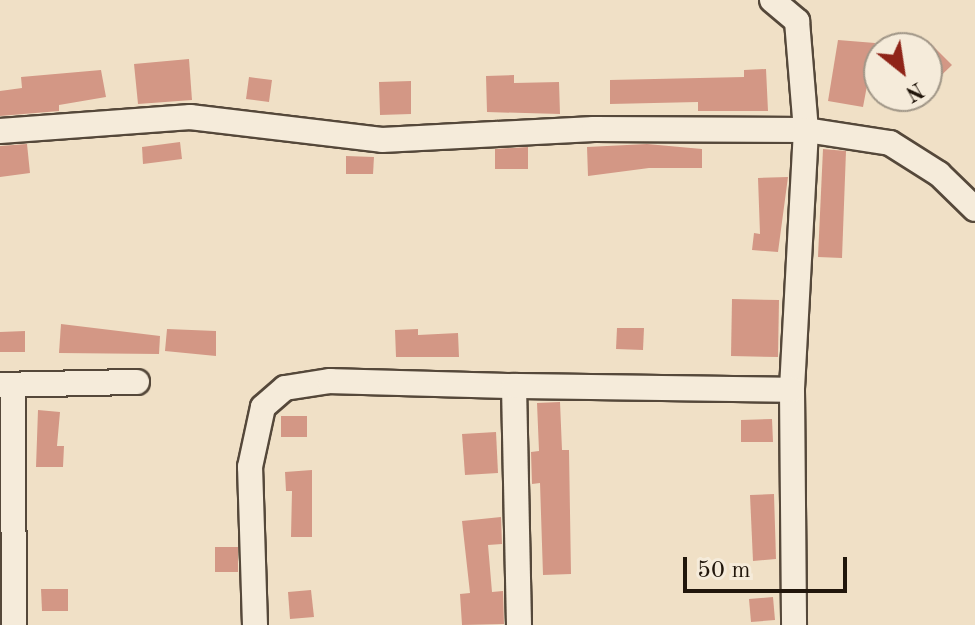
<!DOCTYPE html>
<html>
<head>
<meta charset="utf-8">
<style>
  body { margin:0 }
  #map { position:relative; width:975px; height:625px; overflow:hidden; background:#f0e0c6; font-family:"Old Standard TT",serif }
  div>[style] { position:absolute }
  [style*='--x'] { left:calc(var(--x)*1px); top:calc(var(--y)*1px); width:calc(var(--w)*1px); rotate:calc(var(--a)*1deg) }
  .building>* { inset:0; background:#d39785 }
  .roads { filter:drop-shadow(2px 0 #55483a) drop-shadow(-2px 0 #55483a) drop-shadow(0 2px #55483a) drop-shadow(0 -2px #55483a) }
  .street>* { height:24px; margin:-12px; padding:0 12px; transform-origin:12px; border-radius:12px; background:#f5ebda }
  span { translate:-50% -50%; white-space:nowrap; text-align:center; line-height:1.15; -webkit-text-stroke:6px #f5ebda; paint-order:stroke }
  .north { position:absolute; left:863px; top:32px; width:80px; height:80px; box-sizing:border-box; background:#f5ebda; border:2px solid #a09687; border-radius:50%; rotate:150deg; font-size:22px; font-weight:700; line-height:32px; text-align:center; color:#21160b }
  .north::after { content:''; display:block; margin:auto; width:28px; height:36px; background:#8f2418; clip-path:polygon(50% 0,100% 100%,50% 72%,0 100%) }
  .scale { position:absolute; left:683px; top:557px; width:164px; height:36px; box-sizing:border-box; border:4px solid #21160b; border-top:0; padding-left:10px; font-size:24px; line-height:28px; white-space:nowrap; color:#21160b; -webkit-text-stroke:6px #f5ebda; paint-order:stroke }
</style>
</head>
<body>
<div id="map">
  <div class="building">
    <i style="clip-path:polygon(838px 40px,875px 43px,863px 107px,828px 101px)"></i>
    <i style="clip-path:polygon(927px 40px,952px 65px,927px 89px)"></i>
    <i style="clip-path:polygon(189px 59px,192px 100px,138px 104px,134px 64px)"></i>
    <i style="clip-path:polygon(766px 69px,768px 111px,698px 111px,698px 102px,610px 104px,610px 80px,744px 77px,744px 70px)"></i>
    <i style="clip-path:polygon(101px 70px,106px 97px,59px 105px,59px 111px,0 116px,0 91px,22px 88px,21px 77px)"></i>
    <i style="clip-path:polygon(514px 75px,514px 83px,559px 82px,560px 114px,487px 112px,486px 76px)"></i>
    <i style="clip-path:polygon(249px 77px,272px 80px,269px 102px,246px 99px)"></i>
    <i style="clip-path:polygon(411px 81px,411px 114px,380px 115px,379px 82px)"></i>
    <i style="clip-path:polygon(180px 142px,182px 159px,143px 164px,142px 147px)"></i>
    <i style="clip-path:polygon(27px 144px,30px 173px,0 177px,0 146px)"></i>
    <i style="clip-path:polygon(647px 144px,702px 149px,702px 168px,649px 168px,588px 176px,587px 147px)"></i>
    <i style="clip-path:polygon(528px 147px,528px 169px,495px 169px,495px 149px)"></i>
    <i style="clip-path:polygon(823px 149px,846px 151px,842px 258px,818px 257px)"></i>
    <i style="clip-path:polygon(346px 156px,374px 157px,373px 174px,346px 174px)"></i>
    <i style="clip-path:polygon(788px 177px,778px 252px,752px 250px,754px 233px,760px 234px,758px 178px)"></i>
    <i style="clip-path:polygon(732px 299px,779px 300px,778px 357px,731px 356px)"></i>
    <i style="clip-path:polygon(61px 324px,160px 336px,159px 354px,59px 353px)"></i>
    <i style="clip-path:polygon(617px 328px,644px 328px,643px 350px,616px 349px)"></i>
    <i style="clip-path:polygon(167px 329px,216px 331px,216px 356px,165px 351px)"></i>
    <i style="clip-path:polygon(418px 329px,418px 335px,458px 333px,459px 357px,396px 357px,395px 330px)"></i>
    <i style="clip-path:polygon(25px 331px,25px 352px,0 352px,0 332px)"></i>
    <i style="clip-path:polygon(560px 402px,562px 450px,569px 450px,571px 574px,543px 575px,540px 483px,532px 484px,531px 452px,539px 451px,537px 403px)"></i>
    <i style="clip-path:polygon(38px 410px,60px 412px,57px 446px,64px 446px,63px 467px,36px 467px)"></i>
    <i style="clip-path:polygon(281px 416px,307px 416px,307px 437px,281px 437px)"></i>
    <i style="clip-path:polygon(772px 419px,773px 442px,741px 442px,741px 420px)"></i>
    <i style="clip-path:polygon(496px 432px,498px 473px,465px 475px,462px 434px)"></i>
    <i style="clip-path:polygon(312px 470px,312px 537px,291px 537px,292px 491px,286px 491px,285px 472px)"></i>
    <i style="clip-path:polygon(774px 494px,776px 559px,753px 561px,750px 495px)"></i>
    <i style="clip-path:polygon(501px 517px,502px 544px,488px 545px,492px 592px,503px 591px,504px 624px,462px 625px,460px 594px,470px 593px,462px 521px)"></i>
    <i style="clip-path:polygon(215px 547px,238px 547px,238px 572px,215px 572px)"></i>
    <i style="clip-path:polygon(41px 589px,68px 589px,68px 611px,42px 611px)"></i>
    <i style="clip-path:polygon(311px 590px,314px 617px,290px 619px,288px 592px)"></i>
    <i style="clip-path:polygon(773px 597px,775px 620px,751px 622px,749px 599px)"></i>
  </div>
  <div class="roads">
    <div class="street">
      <i style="--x:772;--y:0;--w:33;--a:40"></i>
      <i style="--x:797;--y:21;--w:109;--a:85.3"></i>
      <i style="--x:806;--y:130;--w:260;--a:93.1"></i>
      <i style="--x:792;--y:390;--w:235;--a:89.5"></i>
      <i style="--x:0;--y:131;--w:191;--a:-4.2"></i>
      <i style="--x:190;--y:117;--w:193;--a:6.8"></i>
      <i style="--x:382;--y:140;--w:212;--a:-3"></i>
      <i style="--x:594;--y:129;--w:212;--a:0.3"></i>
      <i style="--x:806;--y:130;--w:85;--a:8.8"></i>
      <i style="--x:890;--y:143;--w:58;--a:32.3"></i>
      <i style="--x:939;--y:174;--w:50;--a:44.2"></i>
      <i style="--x:0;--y:385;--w:137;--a:-1.3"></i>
      <i style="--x:13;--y:385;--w:240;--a:89.8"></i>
      <i style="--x:255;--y:625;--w:158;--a:-91.8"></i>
      <i style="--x:250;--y:467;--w:61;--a:-77.8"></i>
      <i style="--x:263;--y:407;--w:29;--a:-41"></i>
      <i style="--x:285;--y:388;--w:46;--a:-8.8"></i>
      <i style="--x:330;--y:381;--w:184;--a:1.6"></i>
      <i style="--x:519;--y:625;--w:239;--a:-91.2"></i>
      <i style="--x:514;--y:386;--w:278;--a:0.8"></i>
    </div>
  </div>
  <div class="north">N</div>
  <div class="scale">50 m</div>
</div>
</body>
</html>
